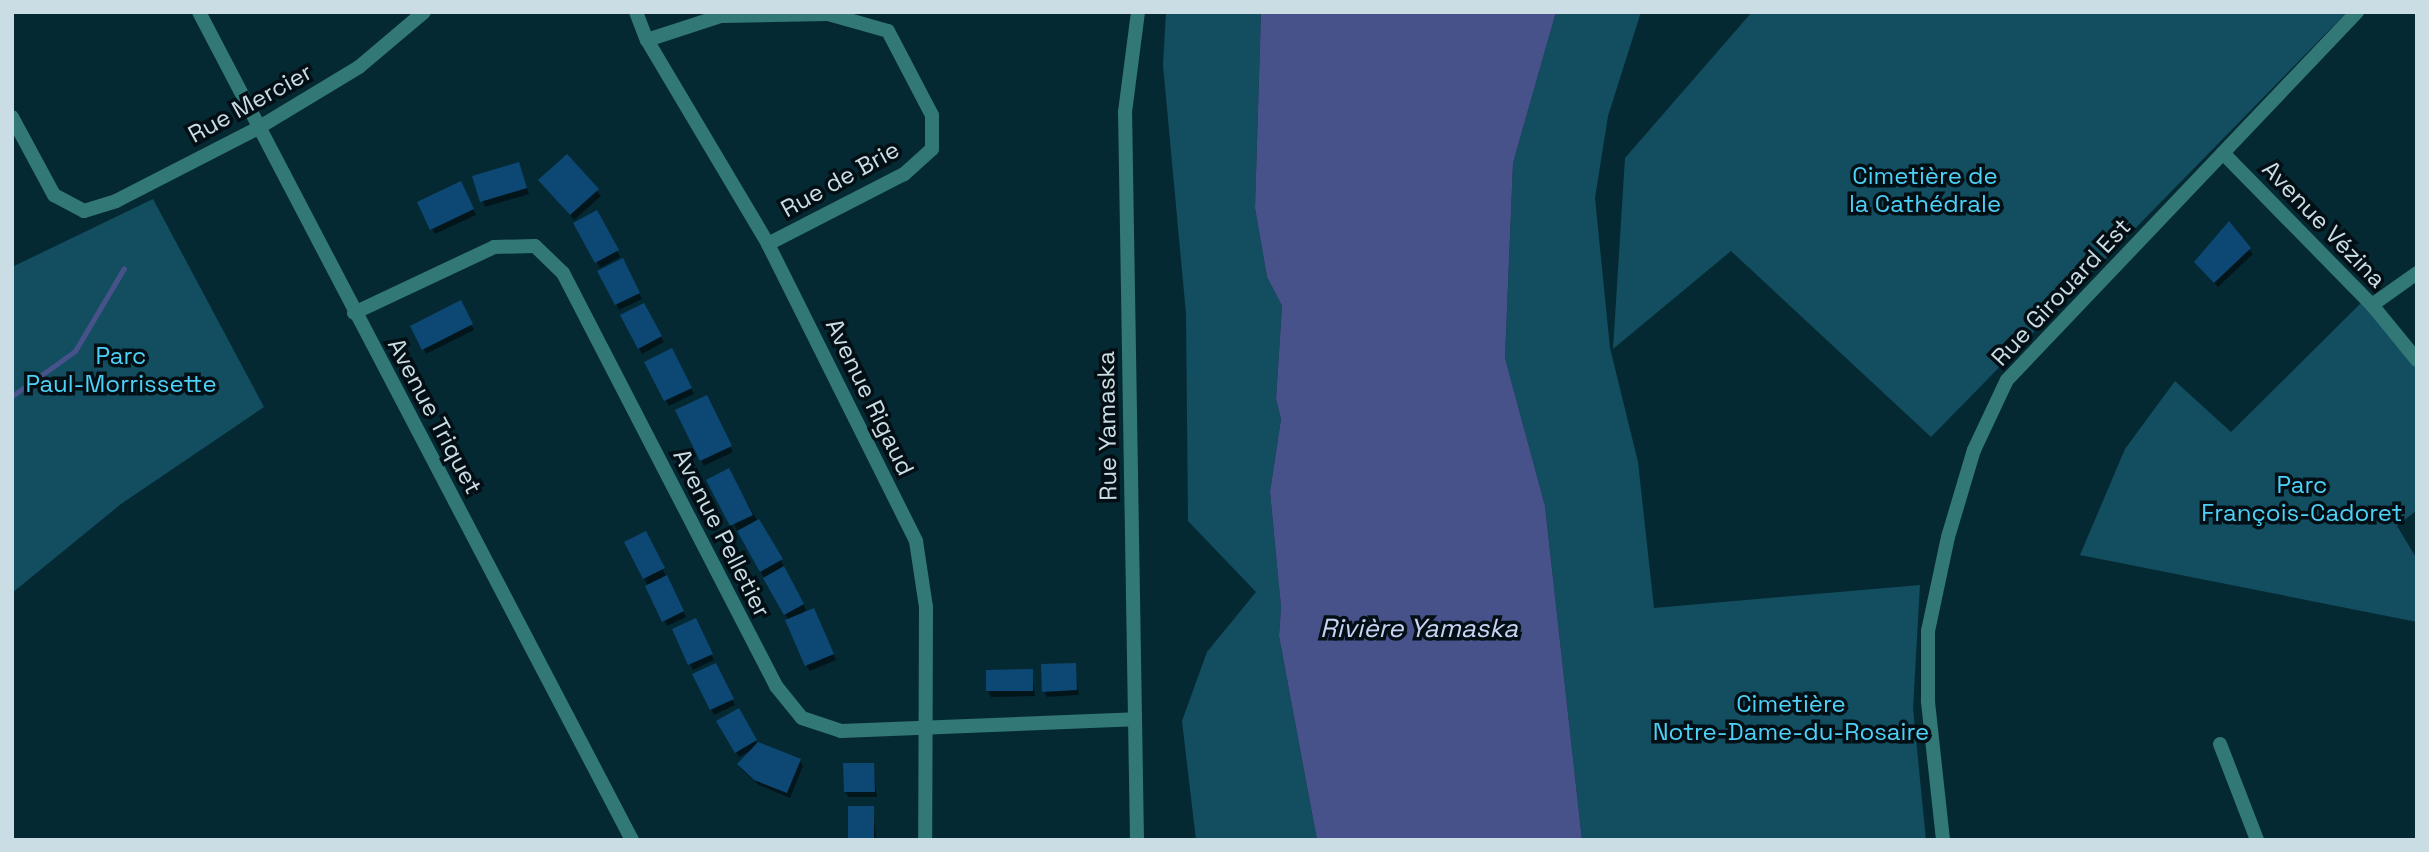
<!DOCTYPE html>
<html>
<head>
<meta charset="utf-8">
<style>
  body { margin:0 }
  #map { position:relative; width:2429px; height:852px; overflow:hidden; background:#052933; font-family:"Space Grotesk",sans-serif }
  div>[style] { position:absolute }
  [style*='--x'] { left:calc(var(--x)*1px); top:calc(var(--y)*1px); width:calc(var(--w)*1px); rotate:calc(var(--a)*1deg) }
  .green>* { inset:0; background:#124e5f }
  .water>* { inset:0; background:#47528b }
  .shadow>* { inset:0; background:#0007 }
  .stream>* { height:5px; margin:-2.5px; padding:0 2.5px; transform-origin:2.5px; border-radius:2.5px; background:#47528b }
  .building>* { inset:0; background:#0d4874 }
  .minor>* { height:14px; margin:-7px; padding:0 7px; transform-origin:7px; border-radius:7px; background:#327877 }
  .tertiary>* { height:14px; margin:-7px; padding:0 7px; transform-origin:7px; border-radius:7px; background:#327877 }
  span { translate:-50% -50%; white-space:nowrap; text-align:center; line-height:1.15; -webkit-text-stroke:7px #030f14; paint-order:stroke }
  .street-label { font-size:24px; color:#cbdde4 }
  .park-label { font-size:24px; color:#4ed1f7 }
  .water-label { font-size:26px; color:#c9d2f5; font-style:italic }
  .frame { position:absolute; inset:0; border:14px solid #cbdde4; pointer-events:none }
</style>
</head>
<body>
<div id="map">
  <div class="green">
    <i style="clip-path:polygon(1166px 12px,1261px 12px,1255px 208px,1267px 277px,1282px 306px,1276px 399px,1281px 419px,1270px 492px,1281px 607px,1279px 636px,1317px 840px,1196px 840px,1182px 721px,1207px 652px,1256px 592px,1188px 521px,1186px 314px,1163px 65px)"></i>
    <i style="clip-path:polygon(1556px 12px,1641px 12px,1608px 116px,1595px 198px,1610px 348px,1638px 462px,1654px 608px,1920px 585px,1913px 708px,1926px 840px,1582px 840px,1545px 506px,1505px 358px,1513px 163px)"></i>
    <i style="clip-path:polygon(1752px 12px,2347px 12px,1931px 437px,1731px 251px,1613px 349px,1625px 158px)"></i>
    <i style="clip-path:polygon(153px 199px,264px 407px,121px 504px,12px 593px,12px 267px)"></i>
    <i style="clip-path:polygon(2365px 299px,2417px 360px,2417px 510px,2397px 526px,2417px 559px,2417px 622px,2080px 555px,2125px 449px,2175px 381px,2231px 432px)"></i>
  </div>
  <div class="water">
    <i style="clip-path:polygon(1261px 12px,1556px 12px,1513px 163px,1505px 358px,1545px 506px,1582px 840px,1317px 840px,1279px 636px,1281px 607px,1270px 492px,1281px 419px,1276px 399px,1282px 306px,1267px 277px,1255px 208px)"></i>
  </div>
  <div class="shadow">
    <i style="clip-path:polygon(566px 156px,601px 196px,574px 220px,540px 180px)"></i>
    <i style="clip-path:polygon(519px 164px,529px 194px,485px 207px,474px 177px)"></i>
    <i style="clip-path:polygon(460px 184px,476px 215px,435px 234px,419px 203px)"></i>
    <i style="clip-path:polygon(597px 213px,620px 257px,600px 268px,576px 224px)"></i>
    <i style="clip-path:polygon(2249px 249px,2253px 254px,2218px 287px,2196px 262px)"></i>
    <i style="clip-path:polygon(622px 260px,642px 299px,619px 310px,600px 271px)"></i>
    <i style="clip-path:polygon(460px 303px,474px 330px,426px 354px,412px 327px)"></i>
    <i style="clip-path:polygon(644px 305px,664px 342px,642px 354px,622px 316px)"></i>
    <i style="clip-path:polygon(675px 355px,694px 394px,669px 406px,647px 362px)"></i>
    <i style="clip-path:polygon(710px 403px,733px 452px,704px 466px,701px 460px)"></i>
    <i style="clip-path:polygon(728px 470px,784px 566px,806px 610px,800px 616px,817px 616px,836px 660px,810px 671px,806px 665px,789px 621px,708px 480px)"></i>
    <i style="clip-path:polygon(645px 533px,686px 617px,667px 626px,644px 578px)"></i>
    <i style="clip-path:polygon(698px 626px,714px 660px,693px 670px,674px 630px)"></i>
    <i style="clip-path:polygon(1075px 665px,1079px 695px,1047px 697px,1044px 691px)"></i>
    <i style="clip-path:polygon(719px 670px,735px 705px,714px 715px,694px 675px)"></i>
    <i style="clip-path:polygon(1032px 671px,1035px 696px,991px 697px,988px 691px)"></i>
    <i style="clip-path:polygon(738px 710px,757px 743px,800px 761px,803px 766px,790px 798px,759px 785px,742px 770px,739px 764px,750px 751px,739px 757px,718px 722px)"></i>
    <i style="clip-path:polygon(873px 765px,877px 797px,849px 797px,845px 792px)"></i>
    <i style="clip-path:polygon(873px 807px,876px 840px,850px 840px)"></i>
  </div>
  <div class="stream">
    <i style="--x:12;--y:396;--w:77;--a:-35.5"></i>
    <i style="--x:75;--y:351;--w:96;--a:-59.4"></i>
  </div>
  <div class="building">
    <i style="clip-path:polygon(567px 154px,599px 189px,570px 215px,538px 180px)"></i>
    <i style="clip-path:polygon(519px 162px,527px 188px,480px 202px,472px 176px)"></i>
    <i style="clip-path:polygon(461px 181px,474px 209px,430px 230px,417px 202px)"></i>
    <i style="clip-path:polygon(597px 210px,619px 250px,595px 263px,573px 223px)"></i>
    <i style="clip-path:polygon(2229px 221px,2251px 248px,2214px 283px,2194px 262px)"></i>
    <i style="clip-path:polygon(623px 258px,640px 293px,615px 305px,597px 271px)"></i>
    <i style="clip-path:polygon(461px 300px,473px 324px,422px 350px,410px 326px)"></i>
    <i style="clip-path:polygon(644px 303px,662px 336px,638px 349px,620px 315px)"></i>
    <i style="clip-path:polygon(672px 348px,692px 388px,664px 401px,644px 362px)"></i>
    <i style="clip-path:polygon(707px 395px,732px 446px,700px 461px,675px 410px)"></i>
    <i style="clip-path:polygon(729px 468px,753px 515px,730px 526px,706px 480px)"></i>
    <i style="clip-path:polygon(759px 519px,783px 559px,760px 572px,737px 531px)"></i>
    <i style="clip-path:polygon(646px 531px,665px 568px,643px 579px,624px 542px)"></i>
    <i style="clip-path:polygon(784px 566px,804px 604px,784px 615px,763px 578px)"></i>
    <i style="clip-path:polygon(667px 575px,684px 611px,662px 622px,645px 586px)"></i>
    <i style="clip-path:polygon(814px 608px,834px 654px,805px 666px,785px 620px)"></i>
    <i style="clip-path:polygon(696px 618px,713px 654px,688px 665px,672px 629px)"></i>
    <i style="clip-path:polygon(716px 663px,734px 699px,710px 710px,692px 674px)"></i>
    <i style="clip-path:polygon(1076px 663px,1077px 690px,1042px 692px,1041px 664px)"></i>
    <i style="clip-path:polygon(1033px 669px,1033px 691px,986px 691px,986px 670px)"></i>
    <i style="clip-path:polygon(739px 708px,757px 740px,735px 753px,716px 721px)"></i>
    <i style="clip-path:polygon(758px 742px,801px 759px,787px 793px,754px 780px,737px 764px)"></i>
    <i style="clip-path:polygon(843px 763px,874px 763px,875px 792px,844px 792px)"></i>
    <i style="clip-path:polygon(848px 806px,874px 806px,874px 840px,848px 840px)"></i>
  </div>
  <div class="minor">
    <i style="--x:199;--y:12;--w:934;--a:62.39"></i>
    <i style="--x:636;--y:12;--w:30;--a:69"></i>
    <i style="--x:647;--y:40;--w:237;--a:59.3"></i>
    <i style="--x:768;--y:244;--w:332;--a:63.5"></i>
    <i style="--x:916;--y:541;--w:67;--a:81.4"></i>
    <i style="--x:926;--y:607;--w:233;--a:90.2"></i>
    <i style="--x:647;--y:40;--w:78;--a:-18"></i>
    <i style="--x:721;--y:16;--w:107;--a:-1.1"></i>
    <i style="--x:828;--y:14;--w:62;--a:15.8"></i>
    <i style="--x:888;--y:31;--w:95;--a:62.4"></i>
    <i style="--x:932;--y:115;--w:34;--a:90"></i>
    <i style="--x:932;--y:149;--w:38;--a:138"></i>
    <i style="--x:904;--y:174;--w:153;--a:152.8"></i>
    <i style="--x:12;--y:117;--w:89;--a:61.7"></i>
    <i style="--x:54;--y:195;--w:34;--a:28"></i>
    <i style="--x:84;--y:211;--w:34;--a:-17"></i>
    <i style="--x:116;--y:201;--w:160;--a:-27.2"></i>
    <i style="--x:258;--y:128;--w:118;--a:-31.1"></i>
    <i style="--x:359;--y:67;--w:85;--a:-40.2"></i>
    <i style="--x:2223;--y:153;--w:213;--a:45.6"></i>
    <i style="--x:2372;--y:305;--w:71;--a:50.7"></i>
    <i style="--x:2372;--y:305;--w:55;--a:-35.4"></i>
    <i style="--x:354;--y:313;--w:155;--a:-25.2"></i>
    <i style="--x:494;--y:247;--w:41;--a:-1.4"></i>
    <i style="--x:535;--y:246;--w:39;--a:44"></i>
    <i style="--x:563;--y:273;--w:465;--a:62.7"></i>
    <i style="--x:776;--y:686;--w:41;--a:50.9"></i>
    <i style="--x:802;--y:718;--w:41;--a:18.4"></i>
    <i style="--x:841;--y:731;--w:294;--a:-2.3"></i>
    <i style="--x:2220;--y:744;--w:103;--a:68.9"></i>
  </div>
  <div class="tertiary">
    <i style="--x:1137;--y:840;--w:728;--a:-90.94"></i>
    <i style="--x:1125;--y:112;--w:101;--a:-82.6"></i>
    <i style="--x:1943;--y:840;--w:140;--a:-96.2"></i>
    <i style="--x:1928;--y:701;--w:70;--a:-90"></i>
    <i style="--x:1928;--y:631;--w:96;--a:-78"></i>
    <i style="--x:1948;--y:537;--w:91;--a:-73.4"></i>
    <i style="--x:1974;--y:450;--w:77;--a:-64.8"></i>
    <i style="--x:2007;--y:380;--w:508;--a:-46.44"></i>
  </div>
  <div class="street-label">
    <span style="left:250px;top:103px;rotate:-29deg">Rue Mercier</span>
    <span style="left:840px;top:179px;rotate:-29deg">Rue de Brie</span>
    <span style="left:2324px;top:224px;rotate:46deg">Avenue Vézina</span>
    <span style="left:2061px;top:292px;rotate:-47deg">Rue Girouard Est</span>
    <span style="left:870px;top:397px;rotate:64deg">Avenue Rigaud</span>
    <span style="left:435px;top:416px;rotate:62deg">Avenue Triquet</span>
    <span style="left:1107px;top:426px;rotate:-91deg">Rue Yamaska</span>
    <span style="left:722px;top:533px;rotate:63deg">Avenue Pelletier</span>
  </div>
  <div class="park-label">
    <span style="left:1925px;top:190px">Cimetière de<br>la Cathédrale</span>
    <span style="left:121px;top:370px">Parc<br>Paul-Morrissette</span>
    <span style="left:2302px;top:499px">Parc<br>François-Cadoret</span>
    <span style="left:1791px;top:718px">Cimetière<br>Notre-Dame-du-Rosaire</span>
  </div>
  <div class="water-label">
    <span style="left:1419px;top:629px">Rivière Yamaska</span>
  </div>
  <div class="frame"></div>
</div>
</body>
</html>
